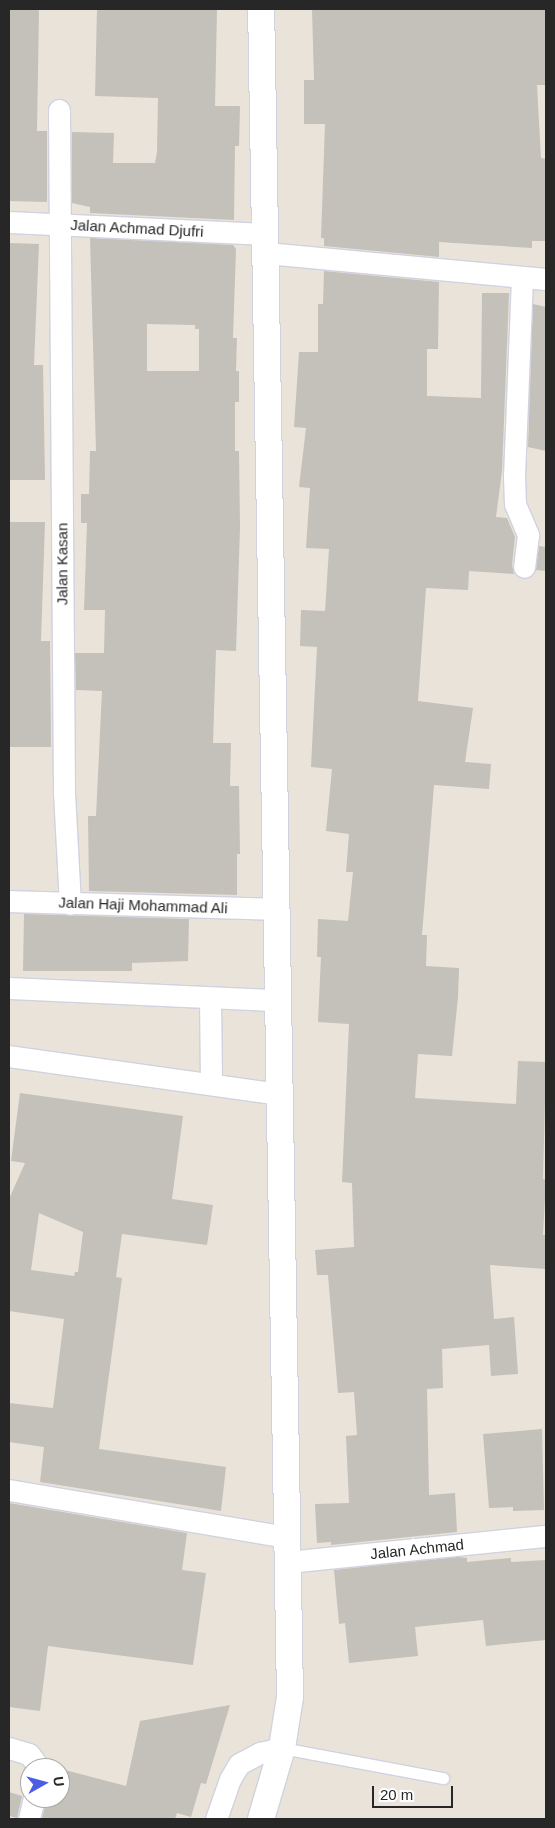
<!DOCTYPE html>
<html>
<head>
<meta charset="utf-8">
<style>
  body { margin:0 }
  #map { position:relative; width:555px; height:1828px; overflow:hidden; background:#e9e3da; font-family:Helvetica,sans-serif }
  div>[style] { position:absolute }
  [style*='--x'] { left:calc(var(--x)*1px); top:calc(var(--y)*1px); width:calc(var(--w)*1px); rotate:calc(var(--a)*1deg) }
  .building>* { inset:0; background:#c4c0ba }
  .roads { filter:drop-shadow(1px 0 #d0d2df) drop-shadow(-1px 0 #d0d2df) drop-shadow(0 1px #d0d2df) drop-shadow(0 -1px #d0d2df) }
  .service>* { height:11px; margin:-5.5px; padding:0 5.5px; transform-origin:5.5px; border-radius:5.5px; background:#fff }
  .minor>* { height:21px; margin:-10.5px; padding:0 10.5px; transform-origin:10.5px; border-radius:10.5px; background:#fff }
  .tertiary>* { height:26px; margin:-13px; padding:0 13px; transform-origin:13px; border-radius:13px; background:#fff }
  span { translate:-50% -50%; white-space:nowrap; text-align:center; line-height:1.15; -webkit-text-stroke:5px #fff; paint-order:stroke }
  .street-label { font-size:15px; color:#272727 }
  .frame { position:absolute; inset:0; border:10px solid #272727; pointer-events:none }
  .north { position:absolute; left:20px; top:1758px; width:50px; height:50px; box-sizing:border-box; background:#fff; border:1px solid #a9a9a9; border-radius:50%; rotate:83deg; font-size:14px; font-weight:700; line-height:20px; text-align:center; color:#272727 }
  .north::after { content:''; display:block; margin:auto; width:18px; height:22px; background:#495de7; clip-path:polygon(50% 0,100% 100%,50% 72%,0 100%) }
  .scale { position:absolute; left:372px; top:1786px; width:81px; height:22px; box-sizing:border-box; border:2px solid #272727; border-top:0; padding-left:6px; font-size:15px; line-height:18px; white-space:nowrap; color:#272727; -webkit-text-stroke:4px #fff; paint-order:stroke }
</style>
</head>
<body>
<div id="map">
  <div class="building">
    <i style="clip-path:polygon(9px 9px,39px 9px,37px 131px,47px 131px,47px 202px,9px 201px)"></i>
    <i style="clip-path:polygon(97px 9px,217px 9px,215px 106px,240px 106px,239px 146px,235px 146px,234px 220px,90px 213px,90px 207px,72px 203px,72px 132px,114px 133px,113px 163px,155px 163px,157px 152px,158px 98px,95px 96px)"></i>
    <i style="clip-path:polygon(312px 9px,546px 9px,546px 85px,537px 85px,541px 158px,546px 159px,546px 241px,532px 241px,532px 248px,439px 242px,439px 257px,324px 246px,324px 238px,321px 238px,325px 124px,304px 124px,304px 80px,314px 80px)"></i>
    <i style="clip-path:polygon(evenodd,90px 238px,233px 245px,236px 249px,233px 338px,237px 338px,236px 371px,239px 371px,239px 402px,235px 402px,235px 451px,239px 451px,240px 527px,236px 651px,216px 650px,213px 743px,231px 743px,230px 786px,239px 786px,240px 854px,237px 854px,237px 895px,89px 891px,88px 816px,96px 816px,102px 691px,76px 690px,75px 653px,104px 653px,105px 610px,84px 610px,87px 523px,81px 523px,81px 494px,89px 494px,90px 451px,96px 451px,90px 238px,147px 324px,195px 325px,195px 329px,199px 329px,199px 371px,147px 371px,147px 324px)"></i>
    <i style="clip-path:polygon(9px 243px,39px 244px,34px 365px,43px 365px,45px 480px,9px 480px)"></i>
    <i style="clip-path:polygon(324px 271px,439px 282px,438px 349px,427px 349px,427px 396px,481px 398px,482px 293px,509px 293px,502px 471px,496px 517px,507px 518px,515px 537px,512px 565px,514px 574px,469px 571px,468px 590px,426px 588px,418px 701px,473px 708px,465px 762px,491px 764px,489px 789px,434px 785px,422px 935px,427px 935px,426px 966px,459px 968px,458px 997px,452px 1056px,418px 1054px,415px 1098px,516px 1104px,518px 1061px,546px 1062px,543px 1179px,546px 1180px,543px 1235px,546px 1235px,546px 1269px,490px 1265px,494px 1319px,514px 1317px,518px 1374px,491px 1376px,489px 1345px,442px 1349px,443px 1388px,427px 1389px,429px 1495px,455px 1493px,457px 1532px,331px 1545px,331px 1542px,317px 1543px,315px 1504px,349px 1503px,346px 1436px,357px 1435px,354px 1392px,338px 1393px,328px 1275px,317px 1275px,315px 1250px,354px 1247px,352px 1183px,342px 1182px,349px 1024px,318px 1022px,321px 957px,317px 957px,318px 919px,348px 921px,353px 872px,346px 872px,349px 834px,326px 831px,332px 769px,311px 767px,317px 647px,300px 646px,301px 610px,325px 611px,329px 549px,306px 548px,310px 488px,299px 487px,306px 428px,294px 427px,299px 352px,318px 352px,318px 304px,323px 304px)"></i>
    <i style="clip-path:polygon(533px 304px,546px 307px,546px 451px,528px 447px)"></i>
    <i style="clip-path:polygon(9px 522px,45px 522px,41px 641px,50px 641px,51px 747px,9px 747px)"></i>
    <i style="clip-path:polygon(539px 546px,546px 547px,546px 571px,536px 570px)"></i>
    <i style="clip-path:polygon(24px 914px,189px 919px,188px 961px,132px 963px,132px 971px,23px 971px)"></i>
    <i style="clip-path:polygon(evenodd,20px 1093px,183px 1116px,172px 1199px,213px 1205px,207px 1245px,122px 1234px,116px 1277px,122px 1278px,99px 1449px,226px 1467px,221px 1511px,40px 1482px,44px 1447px,9px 1442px,9px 1403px,53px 1408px,64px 1319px,9px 1311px,9px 1199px,25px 1163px,11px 1161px,20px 1093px,39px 1213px,83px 1232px,78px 1272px,75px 1272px,74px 1276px,31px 1270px,39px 1213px)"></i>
    <i style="clip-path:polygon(542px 1429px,544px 1510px,513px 1511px,513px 1507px,489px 1508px,483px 1434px)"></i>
    <i style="clip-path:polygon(9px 1503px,187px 1533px,182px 1570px,206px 1573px,193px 1665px,48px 1646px,40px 1711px,9px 1707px)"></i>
    <i style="clip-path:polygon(458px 1557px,467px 1558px,467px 1562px,511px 1558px,511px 1562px,546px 1560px,546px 1640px,486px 1646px,483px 1620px,415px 1627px,418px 1656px,349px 1663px,345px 1623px,339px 1624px,334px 1570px)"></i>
    <i style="clip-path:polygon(230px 1705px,206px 1784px,201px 1783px,191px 1817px,177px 1813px,175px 1819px,42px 1819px,46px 1802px,56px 1804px,60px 1798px,65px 1770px,126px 1786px,140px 1721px)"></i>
    <i style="clip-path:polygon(9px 1792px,22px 1796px,17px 1818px,9px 1816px)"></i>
  </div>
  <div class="roads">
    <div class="service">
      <i style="--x:282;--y:1748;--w:164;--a:10.6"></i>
    </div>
    <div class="minor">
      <i style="--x:59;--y:110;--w:683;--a:89.58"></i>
      <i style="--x:64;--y:793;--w:111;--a:86.9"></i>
      <i style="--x:9;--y:222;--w:257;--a:2.7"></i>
      <i style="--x:266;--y:253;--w:281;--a:5.3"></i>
      <i style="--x:522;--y:278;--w:198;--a:92.3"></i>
      <i style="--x:514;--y:476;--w:28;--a:88"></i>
      <i style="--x:515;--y:504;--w:34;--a:67"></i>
      <i style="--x:528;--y:535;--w:32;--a:97"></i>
      <i style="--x:9;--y:901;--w:269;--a:1.7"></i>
      <i style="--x:9;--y:988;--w:269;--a:2.6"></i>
      <i style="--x:210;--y:998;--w:85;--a:89.3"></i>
      <i style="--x:9;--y:1056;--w:274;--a:8"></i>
      <i style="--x:9;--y:1490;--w:282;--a:9.6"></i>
      <i style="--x:288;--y:1562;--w:259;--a:-5.8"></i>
      <i style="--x:9;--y:1748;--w:21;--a:17"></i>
      <i style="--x:29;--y:1754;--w:17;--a:54"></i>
      <i style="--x:29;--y:1819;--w:22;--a:-77"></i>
      <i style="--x:216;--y:1819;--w:42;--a:-70.7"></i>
      <i style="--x:230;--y:1779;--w:17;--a:-59"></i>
      <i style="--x:239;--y:1764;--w:24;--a:-28"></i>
      <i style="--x:260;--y:1753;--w:23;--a:-13"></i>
    </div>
    <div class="tertiary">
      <i style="--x:261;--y:1819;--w:74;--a:-73.5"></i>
      <i style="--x:282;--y:1748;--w:52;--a:-81.1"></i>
      <i style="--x:290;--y:1697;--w:1688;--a:-90.98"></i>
    </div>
  </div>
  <div class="street-label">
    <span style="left:137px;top:228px;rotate:3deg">Jalan Achmad Djufri</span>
    <span style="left:62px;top:564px;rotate:-90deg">Jalan Kasan</span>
    <span style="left:143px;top:905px;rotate:2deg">Jalan Haji Mohammad Ali</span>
    <span style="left:417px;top:1549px;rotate:-6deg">Jalan Achmad</span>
  </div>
  <div class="frame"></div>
  <div class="north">U</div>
  <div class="scale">20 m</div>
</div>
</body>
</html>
